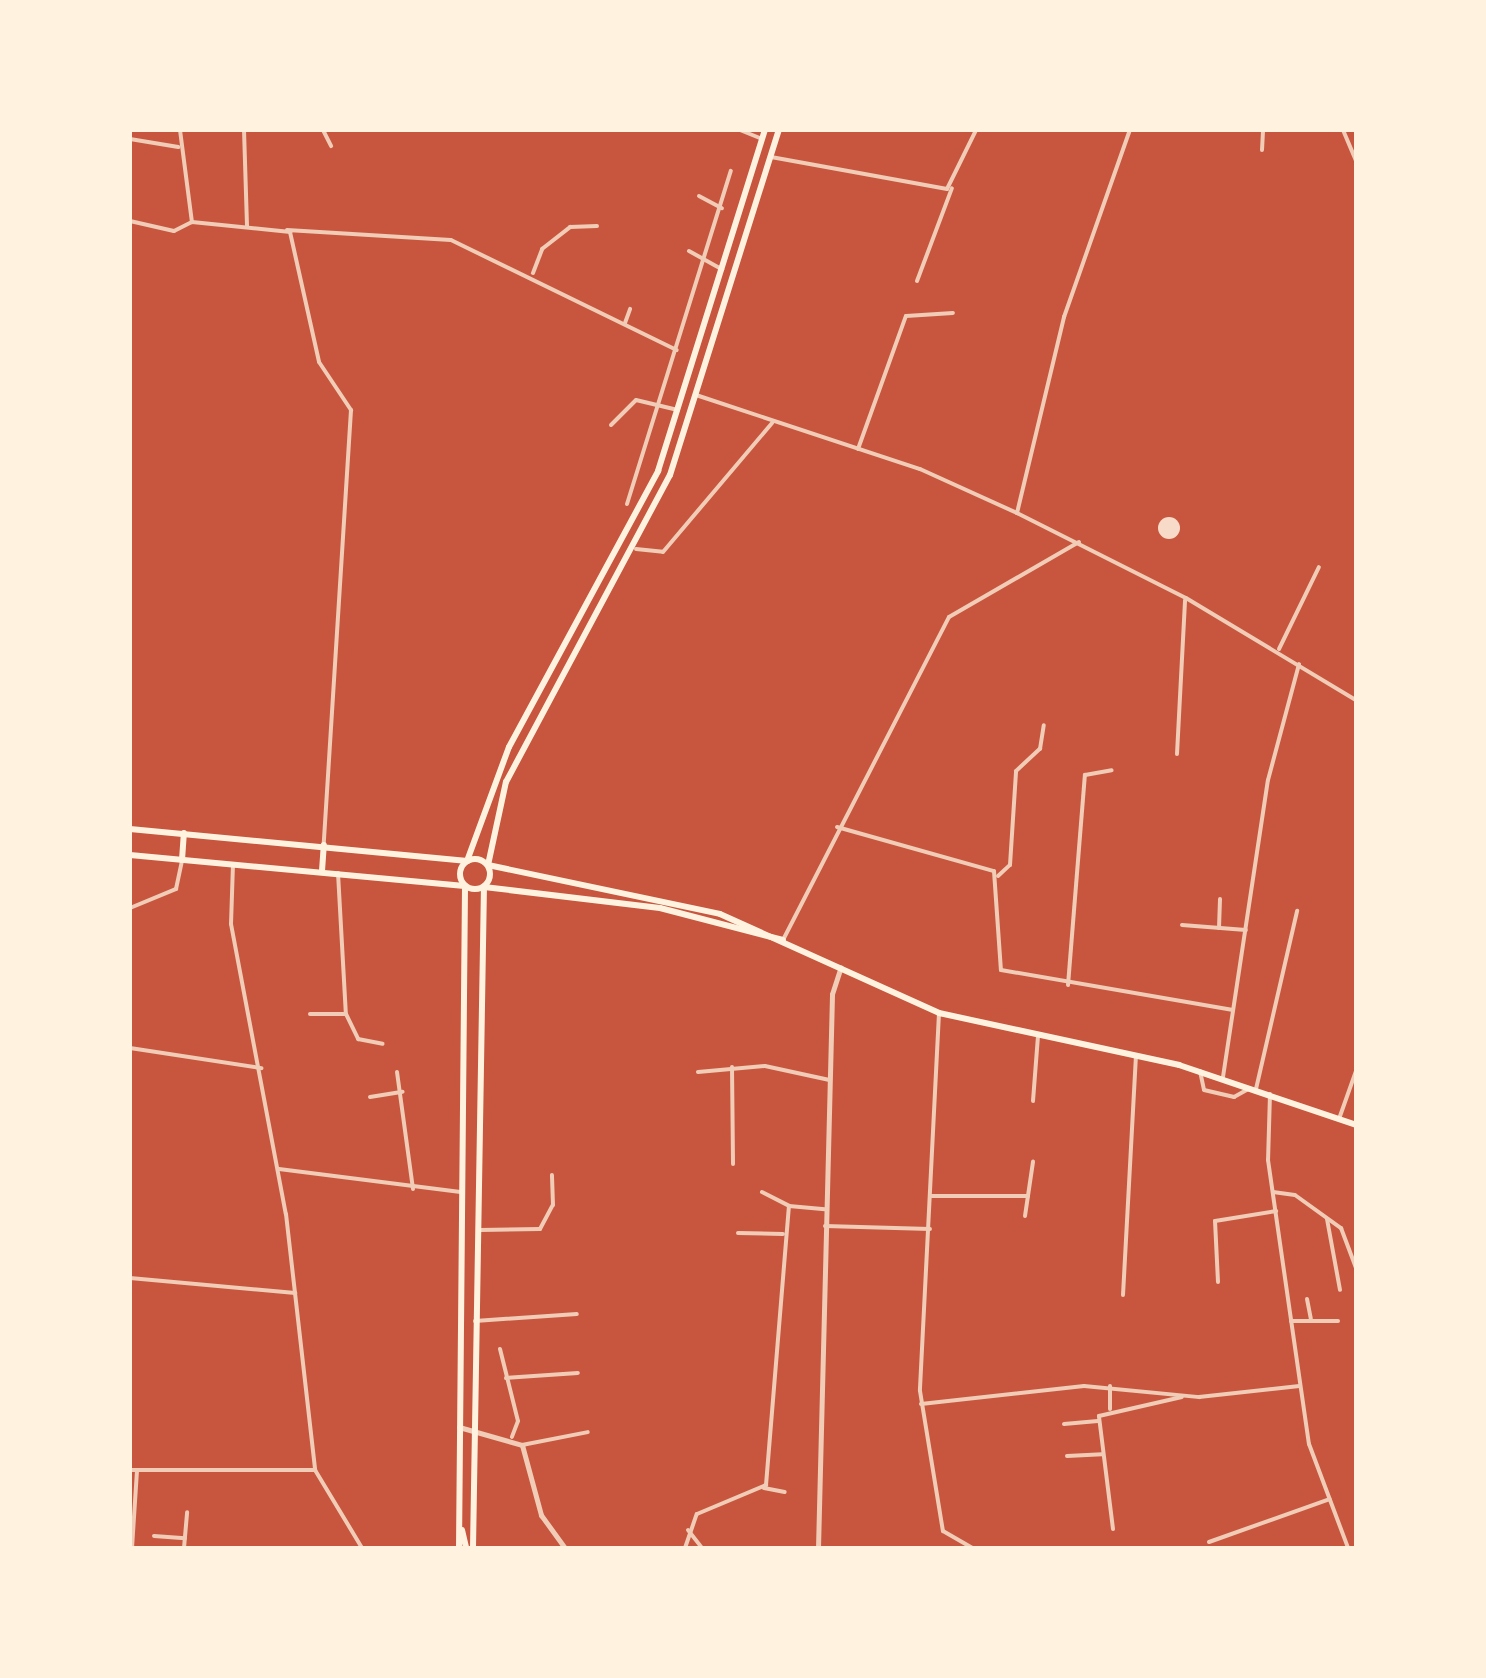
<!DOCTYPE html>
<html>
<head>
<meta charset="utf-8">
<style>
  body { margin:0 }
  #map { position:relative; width:1486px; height:1678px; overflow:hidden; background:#c8553d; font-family:"Exo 2",sans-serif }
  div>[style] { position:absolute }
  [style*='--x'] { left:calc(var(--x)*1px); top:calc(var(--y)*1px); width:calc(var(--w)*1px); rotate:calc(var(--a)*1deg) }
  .building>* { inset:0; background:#f7dbc8 }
  .round { border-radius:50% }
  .minor>* { height:4px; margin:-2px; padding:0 2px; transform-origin:2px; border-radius:2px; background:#f1ccb7 }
  .tertiary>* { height:5px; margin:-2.5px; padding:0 2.5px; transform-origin:2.5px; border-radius:2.5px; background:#f1ccb7 }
  .secondary>* { height:6px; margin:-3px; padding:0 3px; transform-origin:3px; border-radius:3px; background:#fff3e0 }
  .primary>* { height:6px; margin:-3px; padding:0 3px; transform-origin:3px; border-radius:3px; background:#fff3e0 }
  .primary>.ring { margin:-3px; padding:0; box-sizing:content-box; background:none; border:6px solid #fff3e0; border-radius:50% }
  span { translate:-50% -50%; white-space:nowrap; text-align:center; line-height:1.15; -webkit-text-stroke:8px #fff3e0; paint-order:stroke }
  .frame { position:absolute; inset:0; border:132px solid #fff3e0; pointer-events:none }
</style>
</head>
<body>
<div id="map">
  <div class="building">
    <i class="round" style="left:1158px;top:517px;width:22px;height:22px"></i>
  </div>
  <div class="minor">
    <i style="--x:180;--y:130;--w:93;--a:82.6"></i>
    <i style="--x:192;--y:222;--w:99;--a:5.8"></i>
    <i style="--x:290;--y:232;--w:133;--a:77.4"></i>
    <i style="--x:319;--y:362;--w:58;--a:56.3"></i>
    <i style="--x:351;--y:410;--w:436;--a:93.6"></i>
    <i style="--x:244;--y:130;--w:97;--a:88.2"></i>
    <i style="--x:323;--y:130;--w:18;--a:63"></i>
    <i style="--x:740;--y:130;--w:24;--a:22"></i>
    <i style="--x:1343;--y:130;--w:33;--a:67"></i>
    <i style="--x:130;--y:139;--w:49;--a:9.5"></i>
    <i style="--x:1262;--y:150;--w:20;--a:-87"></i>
    <i style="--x:771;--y:157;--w:179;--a:10.3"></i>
    <i style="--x:947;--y:189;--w:66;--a:-63.8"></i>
    <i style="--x:699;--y:196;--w:26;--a:28"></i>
    <i style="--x:130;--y:221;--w:45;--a:12.8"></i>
    <i style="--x:174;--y:231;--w:20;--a:-27"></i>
    <i style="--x:287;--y:230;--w:164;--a:3.5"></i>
    <i style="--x:451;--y:240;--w:251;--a:26"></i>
    <i style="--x:689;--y:251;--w:38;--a:29"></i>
    <i style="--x:533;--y:273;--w:26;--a:-69"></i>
    <i style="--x:542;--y:249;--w:36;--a:-38"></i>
    <i style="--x:570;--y:227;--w:27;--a:-2"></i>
    <i style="--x:917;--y:281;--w:99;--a:-69.4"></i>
    <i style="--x:625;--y:323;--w:15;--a:-70"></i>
    <i style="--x:696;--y:395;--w:236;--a:18.3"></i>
    <i style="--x:920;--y:469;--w:107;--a:24.4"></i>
    <i style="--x:1017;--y:513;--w:189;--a:26.7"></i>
    <i style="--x:1186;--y:598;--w:198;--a:31"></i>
    <i style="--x:611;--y:425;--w:35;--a:-45"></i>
    <i style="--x:636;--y:400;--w:43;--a:13.4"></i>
    <i style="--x:858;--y:449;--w:141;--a:-70.2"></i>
    <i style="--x:906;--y:316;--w:47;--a:-3.7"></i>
    <i style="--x:627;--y:504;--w:349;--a:-72.7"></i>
    <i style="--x:1017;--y:513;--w:202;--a:-76.5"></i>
    <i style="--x:1064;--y:317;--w:198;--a:-70.6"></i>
    <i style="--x:636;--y:549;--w:27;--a:6"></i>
    <i style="--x:663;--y:552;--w:169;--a:-49.8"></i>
    <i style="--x:1279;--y:649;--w:91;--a:-64"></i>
    <i style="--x:1177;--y:754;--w:154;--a:-87"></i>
    <i style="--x:837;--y:827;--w:163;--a:15.7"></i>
    <i style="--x:994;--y:871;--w:99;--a:86"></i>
    <i style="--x:1001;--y:970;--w:234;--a:9.8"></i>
    <i style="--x:233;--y:864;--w:60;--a:91.9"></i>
    <i style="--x:231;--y:924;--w:295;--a:79.3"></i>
    <i style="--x:286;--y:1214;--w:258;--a:83.5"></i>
    <i style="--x:338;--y:873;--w:141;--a:86.8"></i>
    <i style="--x:346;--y:1014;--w:28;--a:64"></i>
    <i style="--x:358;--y:1039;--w:25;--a:11"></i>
    <i style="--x:998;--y:876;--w:16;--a:-43"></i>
    <i style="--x:1010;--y:865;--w:94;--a:-86.3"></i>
    <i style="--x:1016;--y:771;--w:33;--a:-43"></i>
    <i style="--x:1040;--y:749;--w:24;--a:-81"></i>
    <i style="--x:130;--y:908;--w:50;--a:-22.4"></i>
    <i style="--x:176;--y:889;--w:30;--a:-78"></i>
    <i style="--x:1182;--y:925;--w:64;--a:4.5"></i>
    <i style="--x:1219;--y:928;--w:29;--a:-88"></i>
    <i style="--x:783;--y:940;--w:363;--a:-62.8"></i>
    <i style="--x:949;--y:617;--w:150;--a:-30"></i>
    <i style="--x:1068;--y:985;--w:211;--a:-85.4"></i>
    <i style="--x:1085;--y:775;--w:27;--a:-10"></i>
    <i style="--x:939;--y:1013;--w:378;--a:92.9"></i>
    <i style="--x:920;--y:1391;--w:142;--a:80.7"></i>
    <i style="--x:943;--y:1531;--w:34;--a:30"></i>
    <i style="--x:310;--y:1014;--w:35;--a:0"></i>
    <i style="--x:130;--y:1048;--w:133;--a:8.7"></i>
    <i style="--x:732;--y:1067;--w:97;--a:89.4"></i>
    <i style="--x:1200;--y:1071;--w:19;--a:78"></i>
    <i style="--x:1204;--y:1090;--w:31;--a:13"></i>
    <i style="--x:1234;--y:1097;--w:18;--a:-29"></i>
    <i style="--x:397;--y:1072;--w:118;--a:82.2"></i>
    <i style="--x:698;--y:1072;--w:67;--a:-5.1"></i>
    <i style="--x:765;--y:1066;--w:66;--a:12.3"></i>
    <i style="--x:1223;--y:1077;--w:300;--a:-81.4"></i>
    <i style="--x:1268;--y:780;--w:120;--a:-75"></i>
    <i style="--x:1256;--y:1089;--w:183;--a:-77"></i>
    <i style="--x:1270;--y:1094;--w:66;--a:91.7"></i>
    <i style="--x:1268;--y:1160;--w:287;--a:81.8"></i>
    <i style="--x:1309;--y:1444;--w:111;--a:69.4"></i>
    <i style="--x:370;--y:1097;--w:33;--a:-9"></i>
    <i style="--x:1033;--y:1101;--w:65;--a:-85.6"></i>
    <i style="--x:1339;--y:1119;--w:51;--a:-70.5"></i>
    <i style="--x:279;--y:1169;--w:183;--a:7.2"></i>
    <i style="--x:762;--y:1192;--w:30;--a:27"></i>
    <i style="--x:1273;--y:1192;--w:22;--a:8"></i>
    <i style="--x:1295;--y:1195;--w:57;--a:35.7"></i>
    <i style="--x:1341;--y:1228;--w:43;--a:69.4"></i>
    <i style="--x:931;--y:1196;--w:97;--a:0"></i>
    <i style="--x:1025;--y:1216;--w:55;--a:-81.6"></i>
    <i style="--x:1327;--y:1219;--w:72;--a:79.6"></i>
    <i style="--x:825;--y:1226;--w:105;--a:1.6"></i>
    <i style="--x:480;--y:1230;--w:60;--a:-1"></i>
    <i style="--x:540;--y:1229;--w:27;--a:-62"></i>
    <i style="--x:553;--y:1205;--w:30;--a:-92"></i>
    <i style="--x:738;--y:1233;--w:45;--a:1.3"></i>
    <i style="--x:130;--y:1278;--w:166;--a:5.2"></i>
    <i style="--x:1218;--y:1282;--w:61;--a:-92.8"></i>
    <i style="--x:1215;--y:1221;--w:62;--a:-9.3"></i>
    <i style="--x:1123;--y:1295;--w:240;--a:-86.9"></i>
    <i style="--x:1307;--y:1299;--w:20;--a:79"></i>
    <i style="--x:475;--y:1321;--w:102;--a:-3.9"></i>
    <i style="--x:1291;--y:1321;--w:47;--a:0"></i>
    <i style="--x:500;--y:1349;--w:74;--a:76"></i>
    <i style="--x:518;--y:1421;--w:17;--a:111"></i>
    <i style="--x:506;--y:1378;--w:72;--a:-4"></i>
    <i style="--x:921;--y:1404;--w:164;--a:-6.3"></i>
    <i style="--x:1084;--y:1386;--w:116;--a:5.5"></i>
    <i style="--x:1199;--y:1397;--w:101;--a:-6.3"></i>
    <i style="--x:1110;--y:1409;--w:23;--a:-90"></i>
    <i style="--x:1064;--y:1424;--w:34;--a:-5"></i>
    <i style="--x:522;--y:1445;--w:67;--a:-11.1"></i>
    <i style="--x:1067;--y:1456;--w:35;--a:-3"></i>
    <i style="--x:130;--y:1470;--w:185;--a:0"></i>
    <i style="--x:315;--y:1470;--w:91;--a:58.9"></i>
    <i style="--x:764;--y:1488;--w:21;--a:11"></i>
    <i style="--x:1113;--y:1529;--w:114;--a:-97.1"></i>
    <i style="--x:1099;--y:1416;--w:85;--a:-12.9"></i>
    <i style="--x:688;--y:1530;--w:23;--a:52"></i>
    <i style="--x:154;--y:1536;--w:31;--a:4"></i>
    <i style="--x:1209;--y:1542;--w:128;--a:-19.6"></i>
    <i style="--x:132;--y:1548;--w:78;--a:-86.3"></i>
    <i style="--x:184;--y:1548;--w:36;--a:-85"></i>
    <i style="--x:685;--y:1548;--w:36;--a:-71"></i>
    <i style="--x:697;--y:1514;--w:75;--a:-22.8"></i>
    <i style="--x:766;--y:1485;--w:280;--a:-85.3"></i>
    <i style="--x:789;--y:1206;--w:36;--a:5"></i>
  </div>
  <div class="tertiary">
    <i style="--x:459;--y:1427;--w:66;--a:15.9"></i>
    <i style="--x:522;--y:1445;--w:73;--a:74.8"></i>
    <i style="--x:541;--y:1515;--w:41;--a:54"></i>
    <i style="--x:818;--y:1548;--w:554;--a:-88.55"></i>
    <i style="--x:832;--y:994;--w:28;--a:-72"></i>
  </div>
  <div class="secondary">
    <i style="--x:488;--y:865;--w:237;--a:11.9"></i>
    <i style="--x:720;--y:914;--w:240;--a:24.3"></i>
    <i style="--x:939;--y:1013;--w:246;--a:12.2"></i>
    <i style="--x:1179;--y:1065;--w:187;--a:18.7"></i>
    <i style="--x:462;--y:1530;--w:18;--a:77"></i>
    <i style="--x:459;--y:1548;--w:662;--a:-89.48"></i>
    <i style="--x:473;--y:1548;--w:661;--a:-89.05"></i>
    <i style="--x:484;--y:887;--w:177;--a:6.8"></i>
    <i style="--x:660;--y:908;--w:127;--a:14.6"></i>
  </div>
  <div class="primary">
    <i style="--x:130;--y:829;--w:339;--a:5.4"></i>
    <i style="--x:467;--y:861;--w:121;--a:-69.8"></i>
    <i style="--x:509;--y:747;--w:314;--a:-61.6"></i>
    <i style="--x:658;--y:471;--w:357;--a:-72.6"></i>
    <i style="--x:130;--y:855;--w:336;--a:5.3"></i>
    <i class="ring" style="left:460px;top:859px;width:24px;height:24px"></i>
    <i style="--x:182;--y:860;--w:27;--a:-86"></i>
    <i style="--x:488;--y:865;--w:85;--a:-77.8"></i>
    <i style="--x:506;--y:782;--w:348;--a:-61.9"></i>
    <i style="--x:670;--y:475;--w:362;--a:-72.5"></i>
    <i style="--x:322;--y:871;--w:26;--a:-86"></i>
  </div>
  <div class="frame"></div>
</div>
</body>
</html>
